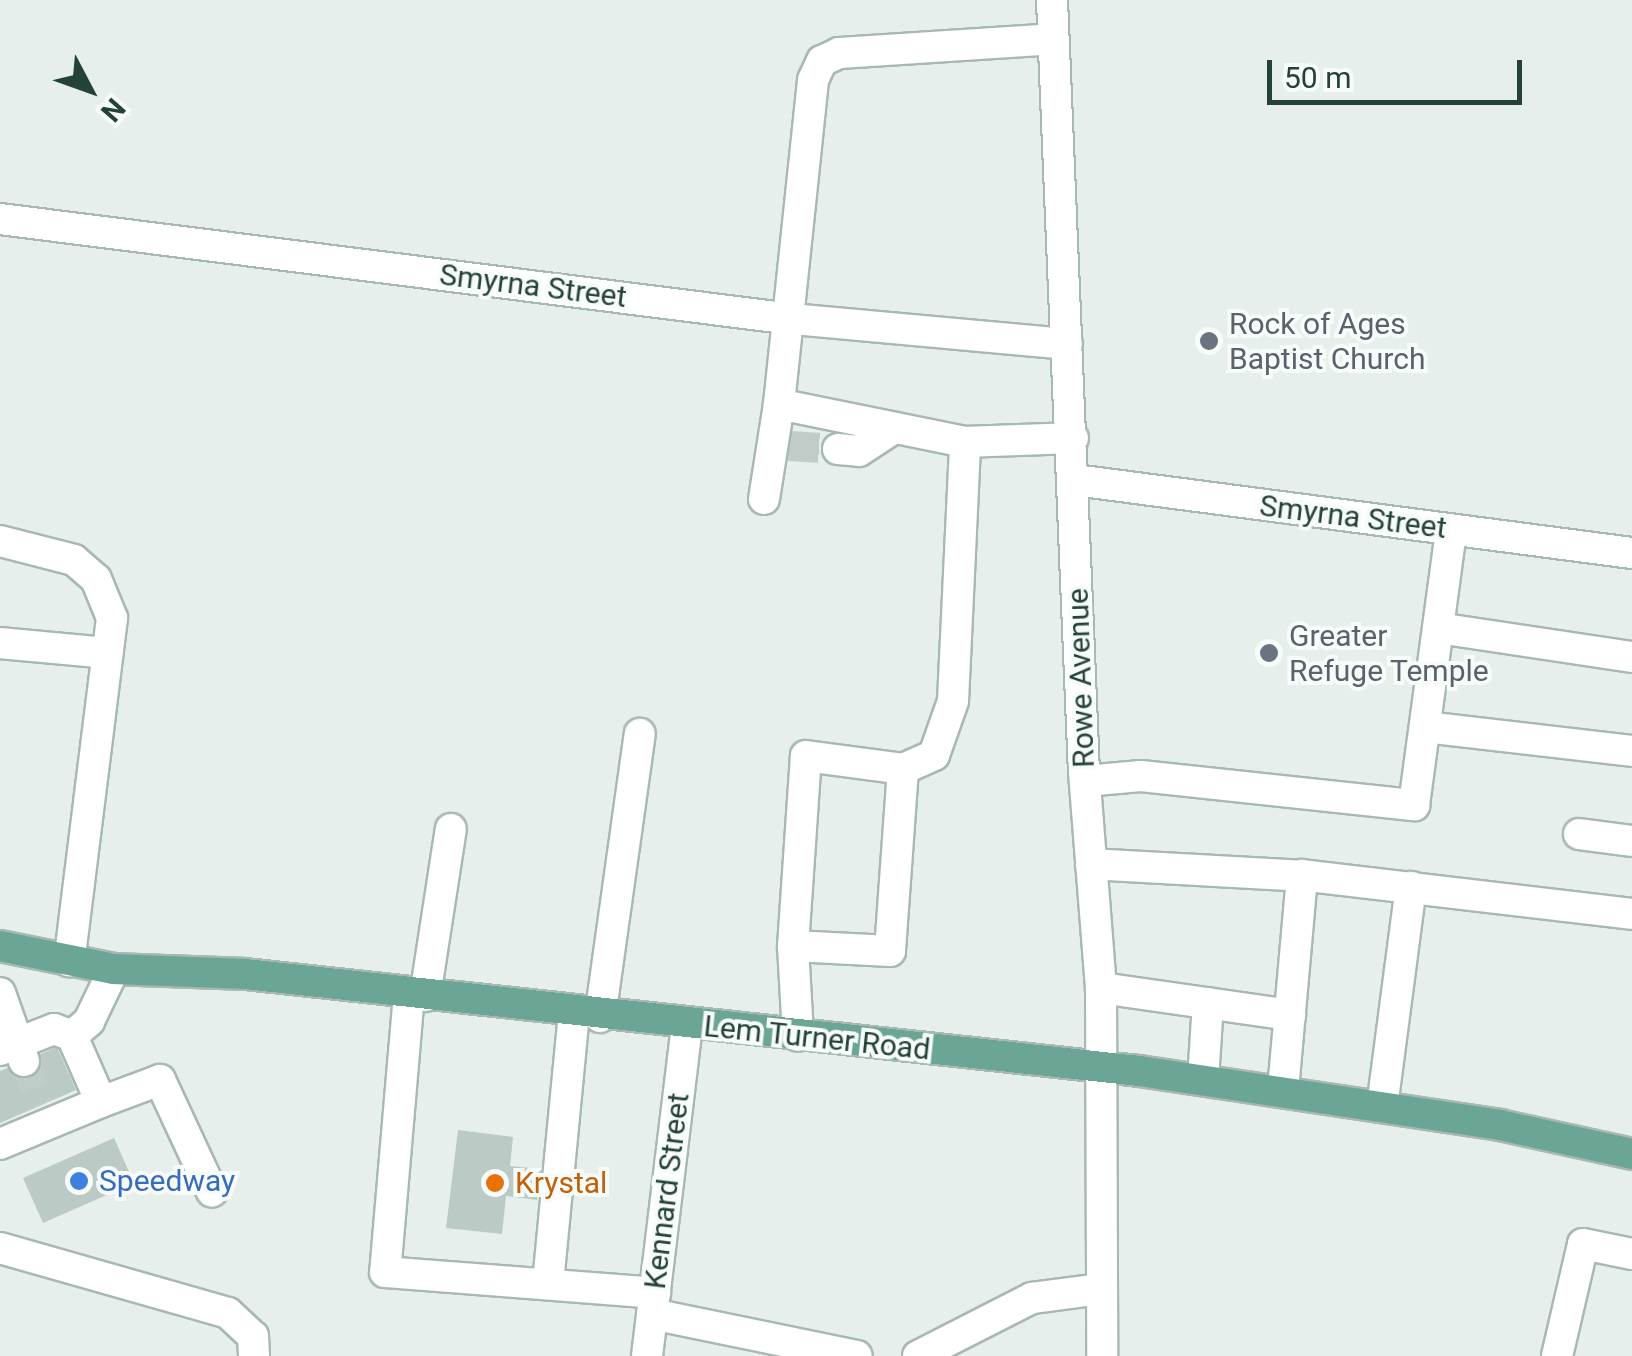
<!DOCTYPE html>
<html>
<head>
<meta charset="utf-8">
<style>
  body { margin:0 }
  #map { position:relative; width:1632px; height:1356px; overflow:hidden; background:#e6efeb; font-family:Roboto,sans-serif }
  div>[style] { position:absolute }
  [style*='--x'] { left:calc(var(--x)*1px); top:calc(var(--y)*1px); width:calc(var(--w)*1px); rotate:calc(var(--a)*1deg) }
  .building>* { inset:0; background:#bbcac4 }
  .minor-tunnel>* { height:30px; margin-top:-15px; transform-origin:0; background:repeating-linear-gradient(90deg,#bfccc8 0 30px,transparent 0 45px) }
  .roads { filter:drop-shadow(2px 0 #a8b8b2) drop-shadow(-2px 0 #a8b8b2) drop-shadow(0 2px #a8b8b2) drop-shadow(0 -2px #a8b8b2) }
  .minor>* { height:30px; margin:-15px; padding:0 15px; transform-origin:15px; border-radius:15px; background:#fff }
  .major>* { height:30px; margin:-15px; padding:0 15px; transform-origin:15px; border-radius:15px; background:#6aa596 }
  .dots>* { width:28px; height:28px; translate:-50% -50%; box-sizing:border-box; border:5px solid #f7fbf9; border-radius:50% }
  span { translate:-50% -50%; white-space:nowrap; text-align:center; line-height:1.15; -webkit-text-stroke:8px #f7fbf9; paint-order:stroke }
  .street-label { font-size:30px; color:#24423a }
  .worship-label { font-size:30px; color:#5b616d }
  .left { translate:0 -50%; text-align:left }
  .shop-label { font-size:30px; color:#366cbe }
  .food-label { font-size:30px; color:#c56008 }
  .north { position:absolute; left:40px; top:40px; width:100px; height:100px; -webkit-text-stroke:8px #f7fbf9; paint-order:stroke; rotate:131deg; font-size:28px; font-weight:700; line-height:40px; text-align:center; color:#24423a }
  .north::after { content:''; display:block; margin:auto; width:35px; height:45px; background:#24423a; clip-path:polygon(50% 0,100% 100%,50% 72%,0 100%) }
  .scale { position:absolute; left:1267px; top:60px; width:255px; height:45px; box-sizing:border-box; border:5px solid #24423a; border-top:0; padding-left:12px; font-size:30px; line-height:35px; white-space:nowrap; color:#24423a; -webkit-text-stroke:8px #f7fbf9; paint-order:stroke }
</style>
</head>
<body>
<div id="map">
  <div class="building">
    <i style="clip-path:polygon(57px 1047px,76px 1090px,0 1123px,0 1071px)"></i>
    <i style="clip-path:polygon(458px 1130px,513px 1137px,510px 1166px,541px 1169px,537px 1200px,506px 1196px,502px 1234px,446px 1228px)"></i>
    <i style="clip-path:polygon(114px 1138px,134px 1183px,43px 1223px,23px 1178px)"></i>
  </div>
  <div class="minor-tunnel">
    <i style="--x:789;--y:446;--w:49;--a:3.5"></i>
    <i style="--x:24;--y:1061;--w:47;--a:66.2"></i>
  </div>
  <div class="roads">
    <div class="minor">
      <i style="--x:1052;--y:0;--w:773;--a:87.63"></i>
      <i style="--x:1084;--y:772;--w:217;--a:85.5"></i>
      <i style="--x:1101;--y:988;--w:368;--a:89.8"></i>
      <i style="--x:0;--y:219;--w:798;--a:7.2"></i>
      <i style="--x:792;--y:319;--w:276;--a:5.2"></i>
      <i style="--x:965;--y:442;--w:190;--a:-168.5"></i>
      <i style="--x:779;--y:404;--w:326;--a:-84"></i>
      <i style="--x:813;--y:80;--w:21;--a:-65"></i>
      <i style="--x:822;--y:61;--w:19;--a:-25"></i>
      <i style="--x:839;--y:53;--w:214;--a:-3.7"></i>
      <i style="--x:838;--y:449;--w:21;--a:5"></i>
      <i style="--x:859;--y:451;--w:42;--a:-33.3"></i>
      <i style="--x:1075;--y:480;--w:562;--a:7.47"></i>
      <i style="--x:764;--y:499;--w:96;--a:-81"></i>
      <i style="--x:0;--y:541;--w:76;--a:14.4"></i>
      <i style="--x:74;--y:560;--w:29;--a:41"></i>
      <i style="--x:96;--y:579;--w:42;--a:67.7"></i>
      <i style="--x:112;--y:618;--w:346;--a:97.1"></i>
      <i style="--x:1438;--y:628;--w:196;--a:8.5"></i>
      <i style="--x:0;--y:643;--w:108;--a:5.3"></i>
      <i style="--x:1425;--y:727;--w:208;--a:6.6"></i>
      <i style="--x:903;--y:769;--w:34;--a:-24"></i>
      <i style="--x:934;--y:755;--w:57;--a:-70.6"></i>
      <i style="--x:953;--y:701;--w:259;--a:-87.3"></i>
      <i style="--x:965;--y:442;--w:108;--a:-2.1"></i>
      <i style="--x:1085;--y:781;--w:56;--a:-5.1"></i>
      <i style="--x:1141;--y:776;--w:275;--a:6.1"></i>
      <i style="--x:1414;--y:805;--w:277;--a:-82.3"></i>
      <i style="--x:1579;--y:834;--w:53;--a:7.5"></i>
      <i style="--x:1091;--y:864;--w:218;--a:3.2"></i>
      <i style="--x:1309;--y:876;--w:325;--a:6.7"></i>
      <i style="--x:793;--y:946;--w:190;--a:-86.1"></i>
      <i style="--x:806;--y:756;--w:98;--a:7.6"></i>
      <i style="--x:903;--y:769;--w:182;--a:94.1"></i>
      <i style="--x:890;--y:951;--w:97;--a:-177"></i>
      <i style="--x:793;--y:946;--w:90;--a:86.8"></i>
      <i style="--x:1101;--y:988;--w:191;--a:8.1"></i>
      <i style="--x:0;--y:993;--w:72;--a:70.6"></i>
      <i style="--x:409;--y:994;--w:279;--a:94.9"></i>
      <i style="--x:385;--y:1272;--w:271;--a:4.4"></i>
      <i style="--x:425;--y:996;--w:169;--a:-81.2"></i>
      <i style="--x:600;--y:1017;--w:286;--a:-82"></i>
      <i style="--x:72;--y:1036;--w:23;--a:-41"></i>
      <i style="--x:89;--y:1021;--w:58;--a:-64.3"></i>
      <i style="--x:0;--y:1050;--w:58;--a:-21.3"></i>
      <i style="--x:54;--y:1029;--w:19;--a:21"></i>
      <i style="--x:72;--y:1036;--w:72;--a:66.3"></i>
      <i style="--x:101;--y:1102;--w:63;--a:-20.4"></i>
      <i style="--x:160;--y:1080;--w:123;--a:65.1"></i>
      <i style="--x:1203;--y:1080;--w:77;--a:-86.3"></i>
      <i style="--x:1283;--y:1090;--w:216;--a:-84.9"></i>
      <i style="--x:1382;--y:1107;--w:222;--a:-82.5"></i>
      <i style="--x:0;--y:1144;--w:109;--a:-22.6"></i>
      <i style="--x:0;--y:1248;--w:237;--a:15.9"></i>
      <i style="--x:228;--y:1313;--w:34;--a:43"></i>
      <i style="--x:253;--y:1336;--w:20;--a:87"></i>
      <i style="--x:548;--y:1283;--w:270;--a:-84.5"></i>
      <i style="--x:652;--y:1314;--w:209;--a:11.6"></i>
      <i style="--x:647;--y:1356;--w:332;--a:-83.1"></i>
      <i style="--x:918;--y:1356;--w:128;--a:-27"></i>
      <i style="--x:1032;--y:1298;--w:70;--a:-7.4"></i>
      <i style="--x:1557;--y:1356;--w:115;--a:-76.9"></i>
      <i style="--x:1583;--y:1244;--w:50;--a:11.5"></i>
    </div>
    <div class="major">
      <i style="--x:0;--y:946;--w:116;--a:11.4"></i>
      <i style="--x:114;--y:969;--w:131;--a:2.2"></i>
      <i style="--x:245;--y:974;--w:899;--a:6.19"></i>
      <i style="--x:1139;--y:1071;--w:365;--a:8.5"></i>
      <i style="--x:1500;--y:1125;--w:135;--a:12.4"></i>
    </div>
  </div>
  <div class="dots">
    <i style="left:1209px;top:341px;background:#6b7280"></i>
    <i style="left:1269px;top:653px;background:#6b7280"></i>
    <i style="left:79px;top:1181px;background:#3f7fe0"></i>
    <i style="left:495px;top:1183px;background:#e8710a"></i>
  </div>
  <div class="street-label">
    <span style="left:533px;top:286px;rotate:7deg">Smyrna Street</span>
    <span style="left:1353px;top:517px;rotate:7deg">Smyrna Street</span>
    <span style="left:1081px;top:678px;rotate:-92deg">Rowe Avenue</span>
    <span style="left:817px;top:1038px;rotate:6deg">Lem Turner Road</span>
    <span style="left:667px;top:1191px;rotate:-83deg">Kennard Street</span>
  </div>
  <div class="worship-label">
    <span class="left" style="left:1229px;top:341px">Rock of Ages<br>Baptist Church</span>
    <span class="left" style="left:1289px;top:653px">Greater<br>Refuge Temple</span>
  </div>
  <div class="shop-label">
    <span class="left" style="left:99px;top:1181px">Speedway</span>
  </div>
  <div class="food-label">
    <span class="left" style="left:515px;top:1183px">Krystal</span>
  </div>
  <div class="north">N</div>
  <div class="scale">50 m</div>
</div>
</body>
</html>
